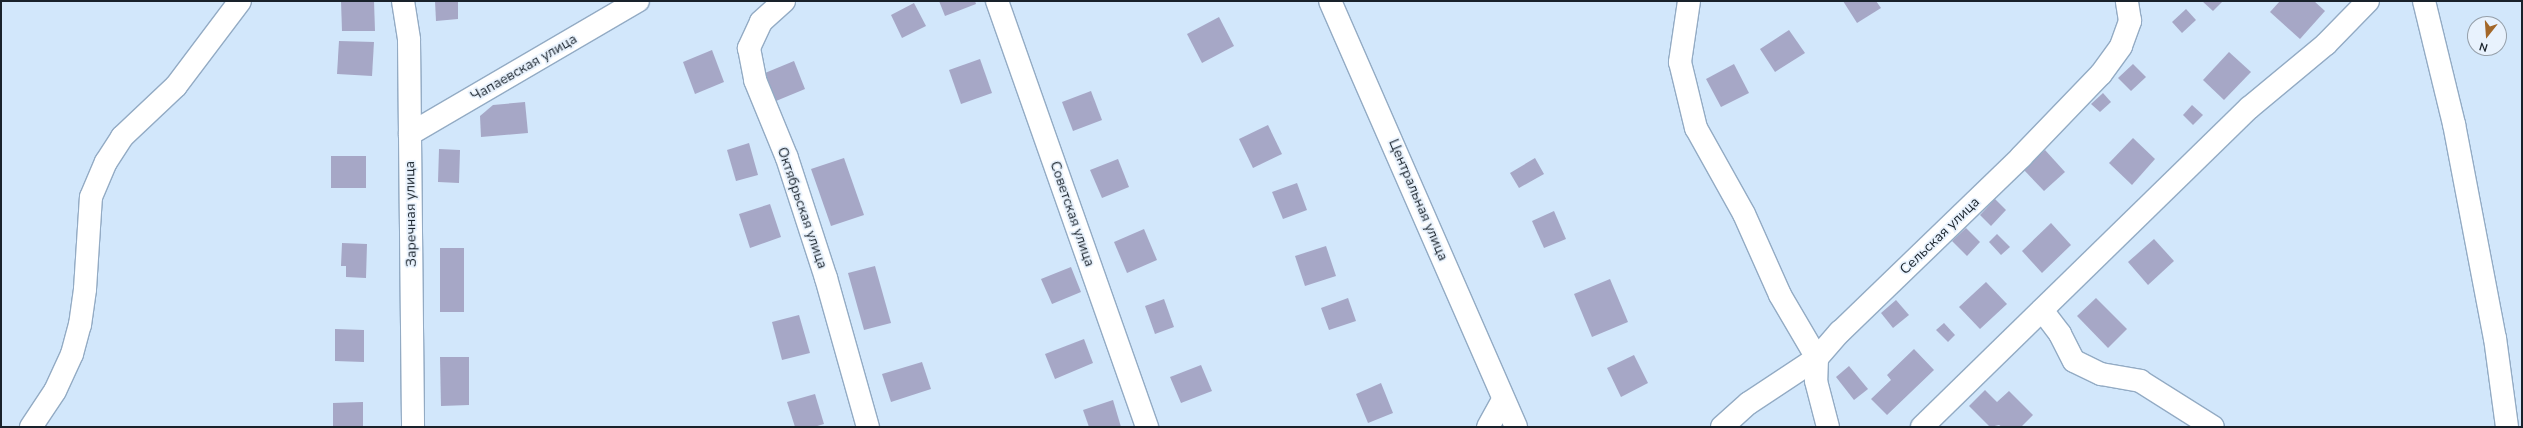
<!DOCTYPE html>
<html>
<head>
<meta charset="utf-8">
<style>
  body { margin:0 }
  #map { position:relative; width:2523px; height:428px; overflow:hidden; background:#d2e7fb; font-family:"Nunito Sans",sans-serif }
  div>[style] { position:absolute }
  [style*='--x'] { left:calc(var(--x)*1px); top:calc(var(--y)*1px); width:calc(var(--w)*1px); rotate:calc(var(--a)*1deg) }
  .building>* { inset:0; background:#a6a7c6 }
  .roads { filter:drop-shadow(1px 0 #93abc4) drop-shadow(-1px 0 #93abc4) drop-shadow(0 1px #93abc4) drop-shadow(0 -1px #93abc4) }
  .minor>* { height:22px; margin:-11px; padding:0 11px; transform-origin:11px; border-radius:11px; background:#fff }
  span { translate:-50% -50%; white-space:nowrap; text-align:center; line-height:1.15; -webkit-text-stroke:3.5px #e8f2fd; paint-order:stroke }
  .street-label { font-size:14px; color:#19222b }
  .frame { position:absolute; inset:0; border:2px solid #19222b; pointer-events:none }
  .north { position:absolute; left:2467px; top:16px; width:40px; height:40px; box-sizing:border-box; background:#e8f2fd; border:1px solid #959fa9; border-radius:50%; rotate:197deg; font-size:11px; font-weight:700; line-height:16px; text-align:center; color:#19222b }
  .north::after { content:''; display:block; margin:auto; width:14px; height:18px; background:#a36729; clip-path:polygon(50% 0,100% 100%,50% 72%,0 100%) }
</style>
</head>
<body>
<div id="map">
  <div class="building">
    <i style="clip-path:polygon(341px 1px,374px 1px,375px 31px,342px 31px)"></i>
    <i style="clip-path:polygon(435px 1px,458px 1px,458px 19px,436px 21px)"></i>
    <i style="clip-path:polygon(939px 1px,975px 1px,976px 4px,945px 16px)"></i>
    <i style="clip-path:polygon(1843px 1px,1876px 1px,1881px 8px,1857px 23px)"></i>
    <i style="clip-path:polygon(2202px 1px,2223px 1px,2213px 11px)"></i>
    <i style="clip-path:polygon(2280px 1px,2314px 1px,2325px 11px,2300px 39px,2270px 12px)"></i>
    <i style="clip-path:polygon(914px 3px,926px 26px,902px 38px,891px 15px)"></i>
    <i style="clip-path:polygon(2186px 9px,2196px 20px,2182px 33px,2172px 22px)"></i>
    <i style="clip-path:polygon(1219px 17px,1234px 46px,1202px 63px,1187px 34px)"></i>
    <i style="clip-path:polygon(1789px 30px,1805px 53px,1775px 72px,1760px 49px)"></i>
    <i style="clip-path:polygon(339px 41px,374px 42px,372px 76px,337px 74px)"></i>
    <i style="clip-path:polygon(712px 50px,724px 82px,695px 94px,683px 62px)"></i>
    <i style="clip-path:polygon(2229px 52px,2251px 72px,2224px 100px,2203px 80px)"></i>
    <i style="clip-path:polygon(980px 59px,992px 93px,961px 104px,949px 70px)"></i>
    <i style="clip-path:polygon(794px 61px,805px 89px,776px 101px,765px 73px)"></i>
    <i style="clip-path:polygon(1734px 64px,1749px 93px,1721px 107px,1706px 79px)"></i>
    <i style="clip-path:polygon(2133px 64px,2146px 77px,2131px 91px,2118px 78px)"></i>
    <i style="clip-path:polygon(1091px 91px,1102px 120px,1073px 131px,1062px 102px)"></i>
    <i style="clip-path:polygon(2103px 93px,2111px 102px,2100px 112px,2091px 104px)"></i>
    <i style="clip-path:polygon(525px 102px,528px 133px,481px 137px,480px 116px,493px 105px)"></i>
    <i style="clip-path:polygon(2192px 105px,2203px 115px,2193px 125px,2183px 115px)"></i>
    <i style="clip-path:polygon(1268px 125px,1282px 154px,1253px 168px,1239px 139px)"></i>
    <i style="clip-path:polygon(2133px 138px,2155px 159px,2132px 185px,2109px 163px)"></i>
    <i style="clip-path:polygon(749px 143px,758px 175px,736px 181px,727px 150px)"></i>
    <i style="clip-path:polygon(439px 149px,460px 150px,459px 183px,438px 182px)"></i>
    <i style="clip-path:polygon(2045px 150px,2065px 172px,2044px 191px,2023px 169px)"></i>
    <i style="clip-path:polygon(331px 156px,366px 156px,366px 188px,331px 188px)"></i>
    <i style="clip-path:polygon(844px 158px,864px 215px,831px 226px,811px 169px)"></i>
    <i style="clip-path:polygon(1535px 158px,1544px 174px,1519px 188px,1510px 173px)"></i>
    <i style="clip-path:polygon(1118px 159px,1129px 187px,1102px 198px,1090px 170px)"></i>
    <i style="clip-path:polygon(1297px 183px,1307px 210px,1283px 219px,1272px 192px)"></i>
    <i style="clip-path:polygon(1995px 199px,2006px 210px,1991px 226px,1980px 215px)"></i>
    <i style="clip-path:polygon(770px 204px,781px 237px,750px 248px,739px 214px)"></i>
    <i style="clip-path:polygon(1554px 211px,1566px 239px,1544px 248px,1532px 221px)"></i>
    <i style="clip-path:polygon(2051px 223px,2071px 245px,2042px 273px,2022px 251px)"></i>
    <i style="clip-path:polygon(1966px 228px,1980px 242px,1967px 256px,1952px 241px)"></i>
    <i style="clip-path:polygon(1144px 229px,1157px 260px,1127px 273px,1114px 242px)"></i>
    <i style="clip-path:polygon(1997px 234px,2010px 247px,2001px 255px,1989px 242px)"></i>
    <i style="clip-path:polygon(2154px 239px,2174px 261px,2148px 285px,2128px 262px)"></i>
    <i style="clip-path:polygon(342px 243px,367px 244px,366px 278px,346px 277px,346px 266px,341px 266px)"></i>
    <i style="clip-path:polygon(1326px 246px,1336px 276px,1305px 286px,1295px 256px)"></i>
    <i style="clip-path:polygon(440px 248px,464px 248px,464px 312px,440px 312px)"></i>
    <i style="clip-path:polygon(875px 266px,891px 323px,864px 330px,848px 273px)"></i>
    <i style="clip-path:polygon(1071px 267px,1081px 292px,1052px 304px,1041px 279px)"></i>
    <i style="clip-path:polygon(1610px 279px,1628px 322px,1592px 337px,1574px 294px)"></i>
    <i style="clip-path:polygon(1986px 282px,2007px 304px,1980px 329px,1959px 307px)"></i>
    <i style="clip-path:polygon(1348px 298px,1356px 321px,1329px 330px,1321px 308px)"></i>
    <i style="clip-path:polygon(2096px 298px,2127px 329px,2108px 348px,2077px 316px)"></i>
    <i style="clip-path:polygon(1164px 299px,1174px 327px,1155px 334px,1145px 306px)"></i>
    <i style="clip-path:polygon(1896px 300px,1909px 315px,1893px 328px,1881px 313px)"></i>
    <i style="clip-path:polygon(799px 315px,810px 353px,782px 360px,772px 322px)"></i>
    <i style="clip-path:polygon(1944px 323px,1955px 335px,1948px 342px,1936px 330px)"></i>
    <i style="clip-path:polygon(335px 329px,364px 330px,364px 362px,335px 361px)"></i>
    <i style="clip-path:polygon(1084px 339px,1093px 363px,1055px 379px,1045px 354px)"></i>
    <i style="clip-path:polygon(1914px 349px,1934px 370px,1887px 415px,1871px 399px,1891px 380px,1887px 375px)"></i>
    <i style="clip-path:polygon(1634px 355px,1648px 383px,1621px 397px,1607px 368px)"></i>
    <i style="clip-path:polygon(440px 357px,469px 357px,469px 405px,441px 406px)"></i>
    <i style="clip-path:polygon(922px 362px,931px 389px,891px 402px,882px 374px)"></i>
    <i style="clip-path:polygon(1201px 365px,1212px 391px,1181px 403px,1170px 377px)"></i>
    <i style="clip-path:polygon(1849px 366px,1868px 389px,1854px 400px,1836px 377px)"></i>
    <i style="clip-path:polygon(1381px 383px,1393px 413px,1368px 423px,1356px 394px)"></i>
    <i style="clip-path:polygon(1985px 390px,1997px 402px,2009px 391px,2033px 415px,2021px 427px,2002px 427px,1999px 425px,1990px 427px,1969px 406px)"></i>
    <i style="clip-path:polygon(815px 394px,824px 424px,814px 427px,795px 427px,787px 402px)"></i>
    <i style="clip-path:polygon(1113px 400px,1121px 427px,1089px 427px,1083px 410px)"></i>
    <i style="clip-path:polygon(363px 402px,363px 427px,333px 427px,333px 403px)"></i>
  </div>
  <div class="roads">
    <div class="minor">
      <i style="--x:403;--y:1;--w:39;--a:81"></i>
      <i style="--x:409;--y:40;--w:387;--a:89.4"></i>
      <i style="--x:784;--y:1;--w:31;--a:138"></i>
      <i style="--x:761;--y:22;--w:29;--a:115"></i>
      <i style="--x:749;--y:48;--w:33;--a:79"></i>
      <i style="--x:755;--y:80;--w:84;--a:67.7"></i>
      <i style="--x:787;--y:158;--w:126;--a:72"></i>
      <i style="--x:826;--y:278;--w:155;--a:74.3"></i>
      <i style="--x:997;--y:1;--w:452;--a:70.6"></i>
      <i style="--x:1330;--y:1;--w:465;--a:66.4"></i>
      <i style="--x:1689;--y:1;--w:62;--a:98.4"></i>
      <i style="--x:1680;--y:62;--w:68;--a:76.4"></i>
      <i style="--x:1696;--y:128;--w:98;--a:60.8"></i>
      <i style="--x:1744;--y:214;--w:89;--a:66"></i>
      <i style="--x:1780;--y:295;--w:73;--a:59.6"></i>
      <i style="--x:1817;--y:358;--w:23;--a:92"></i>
      <i style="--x:1816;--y:381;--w:48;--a:75.4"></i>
      <i style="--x:2424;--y:1;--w:127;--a:76.3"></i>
      <i style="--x:2454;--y:124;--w:218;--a:79.2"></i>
      <i style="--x:2495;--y:338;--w:90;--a:82.3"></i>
      <i style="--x:410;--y:134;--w:264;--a:-30.3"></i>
      <i style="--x:2042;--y:310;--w:30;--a:53"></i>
      <i style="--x:2060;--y:334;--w:30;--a:63"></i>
      <i style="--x:2074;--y:361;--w:30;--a:26"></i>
      <i style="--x:2101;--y:374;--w:40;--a:10"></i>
      <i style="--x:2140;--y:381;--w:86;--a:32.2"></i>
      <i style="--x:31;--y:427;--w:43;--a:-56.3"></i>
      <i style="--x:55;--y:391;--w:41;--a:-65.3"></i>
      <i style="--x:72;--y:354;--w:30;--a:-75"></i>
      <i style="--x:80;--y:325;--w:36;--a:-82"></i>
      <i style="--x:85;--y:289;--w:92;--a:-86.3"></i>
      <i style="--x:91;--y:197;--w:38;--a:-67"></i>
      <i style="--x:106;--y:162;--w:30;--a:-57"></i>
      <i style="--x:122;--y:137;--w:74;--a:-43.4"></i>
      <i style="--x:176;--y:86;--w:106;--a:-53"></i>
      <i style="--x:1488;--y:427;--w:31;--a:-61"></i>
      <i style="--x:1722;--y:427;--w:36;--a:-42"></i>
      <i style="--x:1749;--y:403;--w:82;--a:-33.5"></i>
      <i style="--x:1817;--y:358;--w:35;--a:-49"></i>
      <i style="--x:1840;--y:332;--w:252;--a:-44"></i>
      <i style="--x:2021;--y:157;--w:115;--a:-46.1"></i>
      <i style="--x:2101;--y:74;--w:34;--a:-54"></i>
      <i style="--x:2121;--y:46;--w:27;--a:-70"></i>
      <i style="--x:2130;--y:21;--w:20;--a:-99"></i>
      <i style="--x:1922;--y:427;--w:457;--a:-44.3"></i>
      <i style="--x:2249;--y:108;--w:100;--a:-39.7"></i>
      <i style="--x:2326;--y:44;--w:60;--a:-45.7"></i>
    </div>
  </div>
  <div class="street-label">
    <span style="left:524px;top:68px;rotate:-30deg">Чапаевская улица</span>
    <span style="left:1418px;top:200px;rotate:67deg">Центральная улица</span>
    <span style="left:802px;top:208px;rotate:71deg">Октябрьская улица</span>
    <span style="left:411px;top:214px;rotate:-91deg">Заречная улица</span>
    <span style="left:1072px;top:214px;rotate:71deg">Советская улица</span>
    <span style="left:1940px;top:236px;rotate:-44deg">Сельская улица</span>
  </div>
  <div class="frame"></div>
  <div class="north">N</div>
</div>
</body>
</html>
